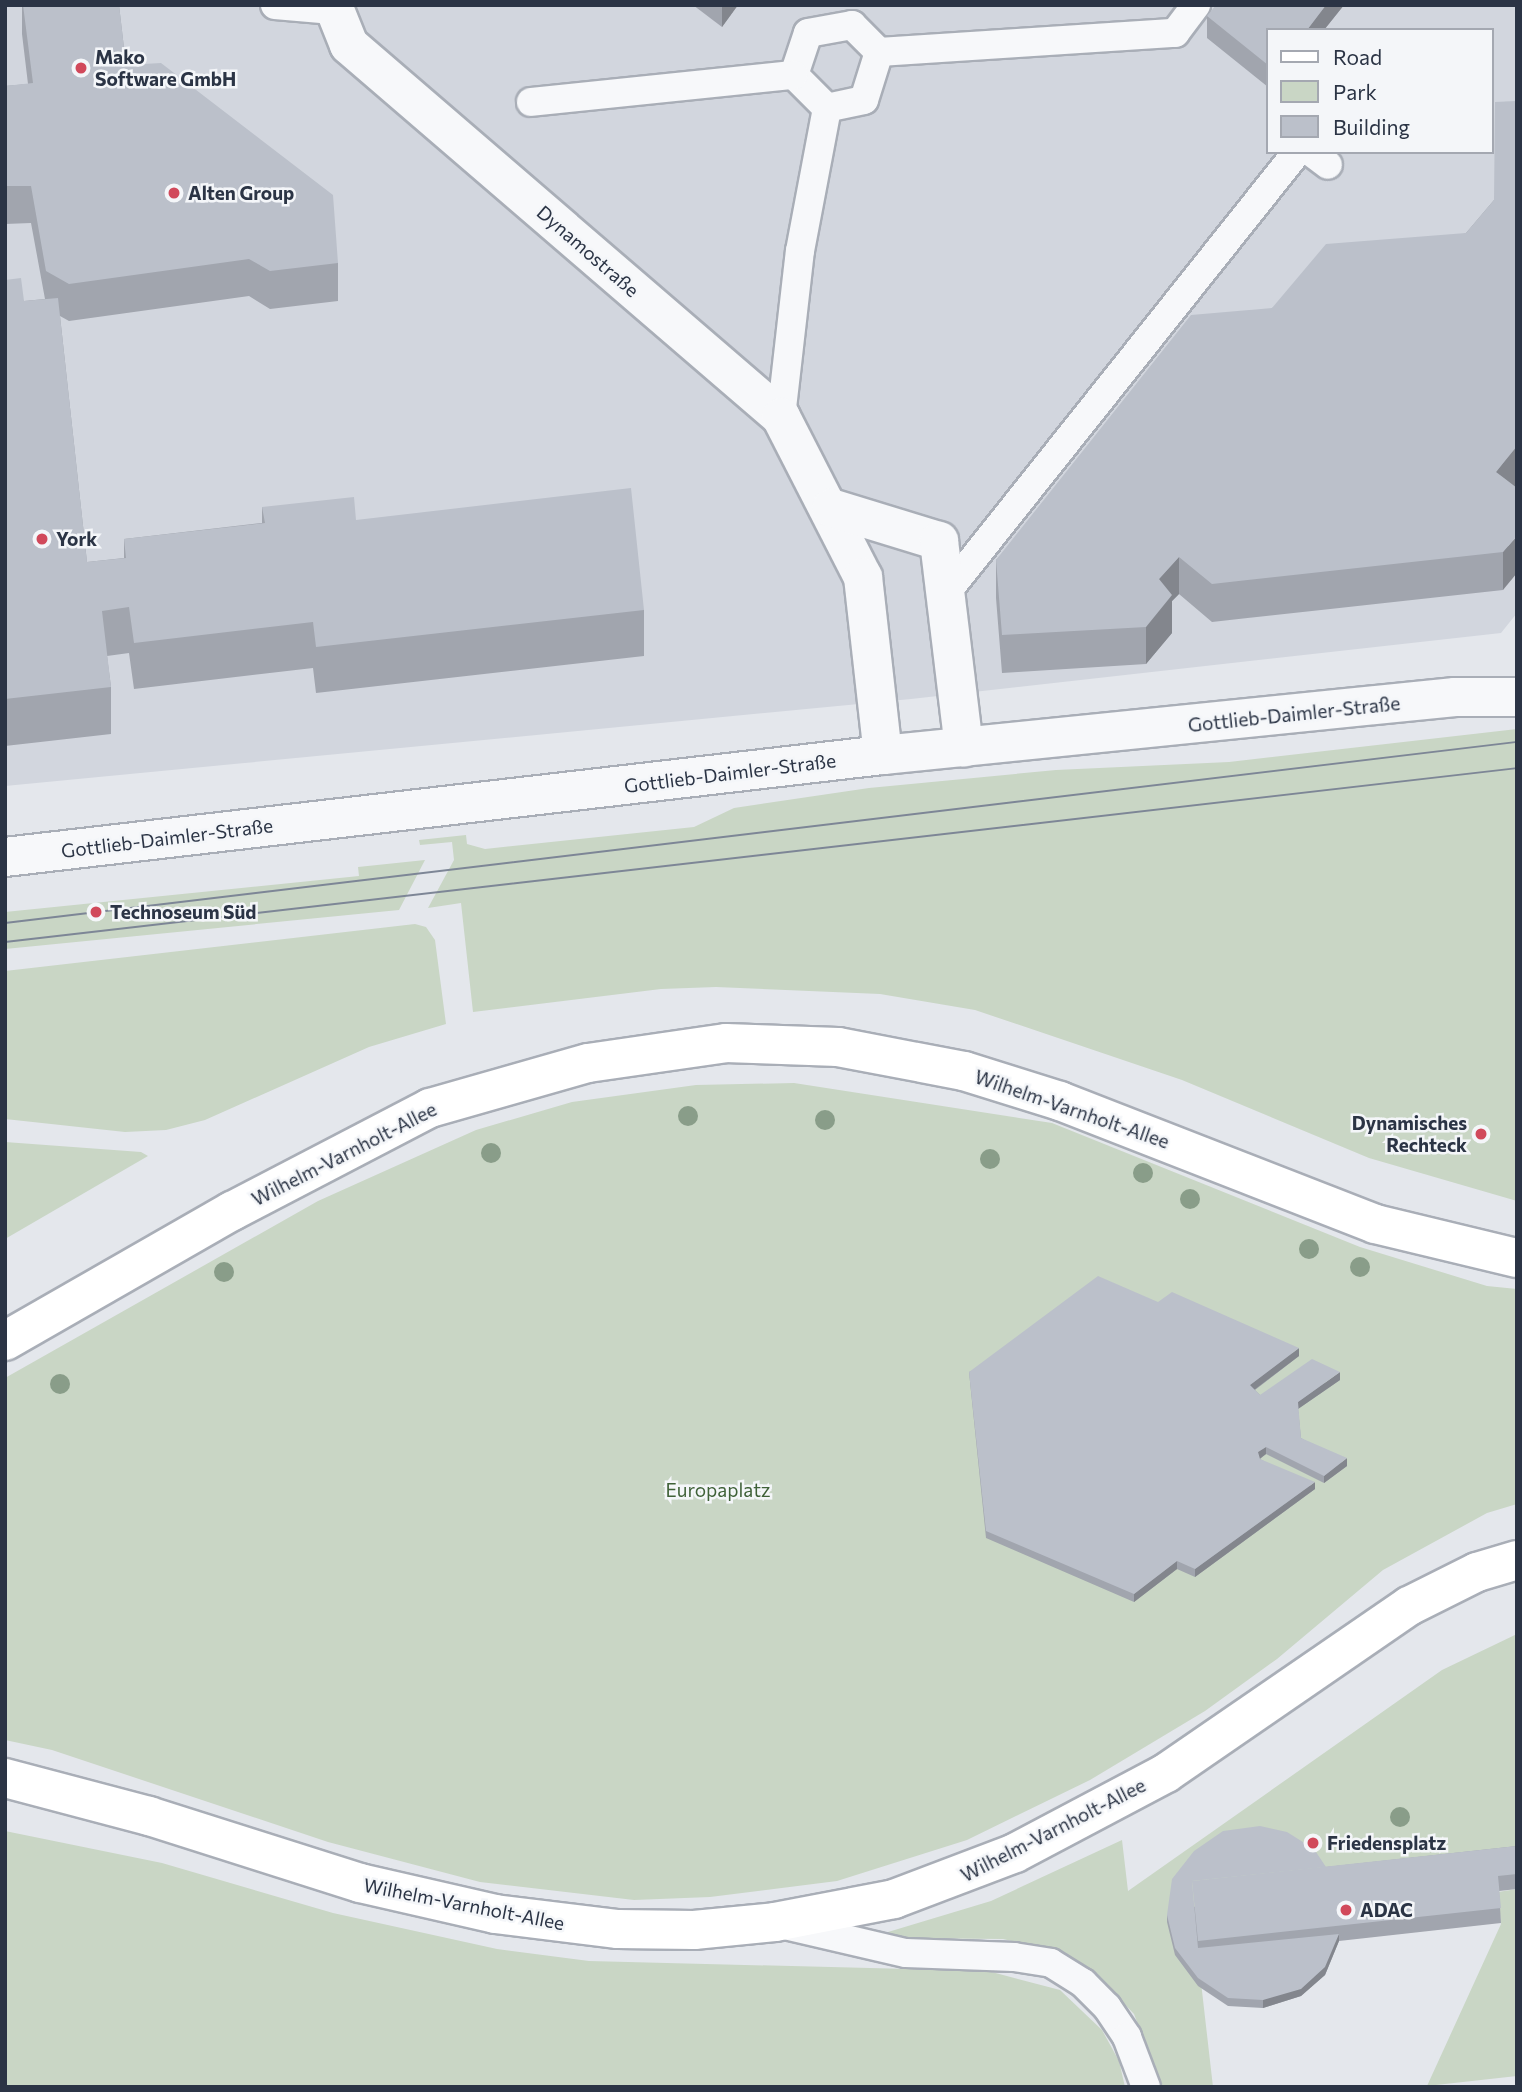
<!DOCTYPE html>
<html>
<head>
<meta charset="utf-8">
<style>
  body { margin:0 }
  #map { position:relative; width:1522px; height:2092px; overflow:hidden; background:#e4e7ec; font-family:Commissioner,sans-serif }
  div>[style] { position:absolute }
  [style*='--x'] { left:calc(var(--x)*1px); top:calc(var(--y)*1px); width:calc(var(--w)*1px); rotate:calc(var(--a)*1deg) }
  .built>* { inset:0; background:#d2d6de }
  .green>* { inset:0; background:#c9d6c5 }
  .roads { filter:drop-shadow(2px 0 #a9aeb7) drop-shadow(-2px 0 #a9aeb7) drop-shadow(0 2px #a9aeb7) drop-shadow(0 -2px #a9aeb7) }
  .service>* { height:28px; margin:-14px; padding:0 14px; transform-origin:14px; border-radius:14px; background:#f7f8fa }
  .minor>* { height:38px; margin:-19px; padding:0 19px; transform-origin:19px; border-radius:19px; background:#f7f8fa }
  .primary>* { height:38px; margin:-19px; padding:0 19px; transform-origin:19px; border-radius:19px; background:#fff }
  .tram>* { height:2px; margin:-1px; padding:0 1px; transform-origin:1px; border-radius:1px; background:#7d8696 }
  .trees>* { width:20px; height:20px; margin:-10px; border-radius:50%; background:#899d89 }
  .wall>* { inset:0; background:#a1a5ae }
  .shaded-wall>* { inset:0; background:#83868d }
  .building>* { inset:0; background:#bbc0ca }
  .dots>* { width:19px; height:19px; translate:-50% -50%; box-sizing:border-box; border:4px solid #f4f6f9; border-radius:50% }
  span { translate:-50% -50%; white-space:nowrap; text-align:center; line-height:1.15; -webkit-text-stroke:5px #f4f6f9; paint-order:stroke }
  .poi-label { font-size:19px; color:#2b3445; font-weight:700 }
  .left { translate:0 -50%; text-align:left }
  .right { translate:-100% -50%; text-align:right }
  .street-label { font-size:19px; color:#2b3445 }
  .park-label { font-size:19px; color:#3f6138 }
  .frame { position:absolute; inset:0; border:7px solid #2b3445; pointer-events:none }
  .legend { position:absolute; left:1266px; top:28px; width:228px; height:126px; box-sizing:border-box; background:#f4f6f9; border:2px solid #a4a8b1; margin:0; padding:9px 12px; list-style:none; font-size:21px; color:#2b3445 }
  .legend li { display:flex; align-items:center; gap:14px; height:35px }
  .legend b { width:35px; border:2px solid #a4a8b1 }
</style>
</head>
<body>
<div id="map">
  <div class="built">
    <i style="clip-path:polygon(evenodd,5px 5px,1517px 5px,1517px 613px,1501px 633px,911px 699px,5px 786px,5px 5px,1268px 30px,1492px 30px,1492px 152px,1268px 152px,1268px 30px)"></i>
  </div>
  <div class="green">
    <i style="clip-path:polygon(1517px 729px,1517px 1201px,1369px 1158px,1182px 1080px,975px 1010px,880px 994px,716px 987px,661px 989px,473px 1012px,461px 903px,428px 908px,454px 860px,452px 842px,420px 845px,419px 840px,466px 835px,467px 844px,485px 849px,694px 827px,734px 808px,869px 788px,1056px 770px,1229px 762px)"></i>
    <i style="clip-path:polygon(425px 860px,399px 910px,5px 949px,5px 912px,359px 876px,358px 867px)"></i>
    <i style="clip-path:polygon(415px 924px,426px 927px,435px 940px,446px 1024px,369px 1047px,205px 1120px,166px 1130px,125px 1132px,5px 1119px,5px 971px)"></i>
    <i style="clip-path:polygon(794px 1083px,1052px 1123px,1360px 1247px,1487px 1286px,1517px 1289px,1517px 1504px,1487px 1513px,1383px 1570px,1277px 1659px,1205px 1711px,1090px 1780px,967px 1840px,837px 1881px,710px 1897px,634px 1900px,480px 1882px,328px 1842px,52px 1750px,5px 1740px,5px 1378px,318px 1201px,476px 1130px,572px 1102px,696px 1085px)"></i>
    <i style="clip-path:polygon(5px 1142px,141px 1152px,148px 1156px,5px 1239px)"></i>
    <i style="clip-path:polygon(1517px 1634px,1517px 1861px,1198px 1956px,1213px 2087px,1162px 2087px,1134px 2014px,1099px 1977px,1051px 1950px,1003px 1939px,888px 1938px,888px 1932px,991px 1901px,1122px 1840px,1128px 1891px,1442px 1670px)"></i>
    <i style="clip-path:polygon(5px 1831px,162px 1863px,333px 1913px,497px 1949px,589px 1961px,988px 1971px,1060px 1990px,1102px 2030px,1119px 2061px,1125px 2087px,5px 2087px)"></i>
    <i style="clip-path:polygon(1517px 1889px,1517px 2076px,1427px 2086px,1501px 1924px,1498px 1892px)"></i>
  </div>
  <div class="roads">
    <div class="service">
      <i style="--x:275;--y:5;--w:58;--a:4.9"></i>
      <i style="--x:852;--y:25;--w:38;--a:45"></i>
      <i style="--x:879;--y:52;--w:50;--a:107.4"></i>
      <i style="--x:864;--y:100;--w:38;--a:168"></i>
      <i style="--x:827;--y:108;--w:47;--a:-135"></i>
      <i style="--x:794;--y:75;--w:44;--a:-71.6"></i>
      <i style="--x:808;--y:33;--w:45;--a:-10.3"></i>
      <i style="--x:879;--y:52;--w:297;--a:-3.7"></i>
      <i style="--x:1175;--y:33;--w:35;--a:-53"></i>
      <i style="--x:531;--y:102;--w:264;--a:-5.9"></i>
      <i style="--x:1311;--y:152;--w:21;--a:37"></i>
      <i style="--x:781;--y:417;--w:167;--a:-83.5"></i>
      <i style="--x:800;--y:251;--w:146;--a:-79.3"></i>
      <i style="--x:946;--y:593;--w:564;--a:-51.48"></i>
      <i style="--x:781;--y:1924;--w:128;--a:13.1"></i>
      <i style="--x:906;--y:1953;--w:108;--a:2.1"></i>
      <i style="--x:1014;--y:1957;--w:37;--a:9"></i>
      <i style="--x:1051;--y:1963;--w:38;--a:32"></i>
      <i style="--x:1083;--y:1983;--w:34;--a:45"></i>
      <i style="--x:1107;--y:2007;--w:36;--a:56"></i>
      <i style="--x:1127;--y:2037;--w:53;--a:69.2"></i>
    </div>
    <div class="minor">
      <i style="--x:333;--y:5;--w:43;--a:68.2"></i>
      <i style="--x:349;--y:45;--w:570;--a:40.73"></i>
      <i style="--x:781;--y:417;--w:180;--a:62.9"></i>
      <i style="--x:863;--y:577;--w:179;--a:83.6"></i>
      <i style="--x:831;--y:508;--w:113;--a:17"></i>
      <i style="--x:939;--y:541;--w:208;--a:83.1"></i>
      <i style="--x:5;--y:857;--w:884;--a:-6.63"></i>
      <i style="--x:883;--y:755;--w:575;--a:-5.79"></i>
      <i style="--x:1455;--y:697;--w:62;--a:0"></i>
    </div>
    <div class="primary">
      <i style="--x:5;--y:1341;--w:262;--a:-29.8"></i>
      <i style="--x:232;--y:1211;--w:223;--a:-27.5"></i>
      <i style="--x:430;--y:1108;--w:164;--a:-15.9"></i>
      <i style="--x:588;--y:1063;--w:139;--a:-8.2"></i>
      <i style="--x:726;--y:1043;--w:112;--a:2"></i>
      <i style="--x:838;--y:1047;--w:128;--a:10.8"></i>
      <i style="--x:964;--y:1071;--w:101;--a:17.4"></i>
      <i style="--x:1060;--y:1101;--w:338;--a:21.3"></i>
      <i style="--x:1375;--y:1224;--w:146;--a:13.5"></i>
      <i style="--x:5;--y:1778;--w:149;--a:14.8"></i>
      <i style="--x:149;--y:1816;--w:221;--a:17.6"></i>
      <i style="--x:360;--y:1883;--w:139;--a:12.9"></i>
      <i style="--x:495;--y:1914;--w:124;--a:7"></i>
      <i style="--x:618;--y:1929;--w:76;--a:0.8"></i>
      <i style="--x:694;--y:1930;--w:81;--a:-5.6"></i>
      <i style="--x:775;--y:1922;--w:121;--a:-10.9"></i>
      <i style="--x:894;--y:1899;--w:129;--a:-20.8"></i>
      <i style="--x:1015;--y:1853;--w:171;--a:-27.9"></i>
      <i style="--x:1166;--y:1773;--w:295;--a:-34.5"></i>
      <i style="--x:1409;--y:1606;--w:76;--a:-26.6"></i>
      <i style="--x:1477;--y:1572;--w:42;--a:-16.7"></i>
    </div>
  </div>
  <div class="tram">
    <i style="--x:5;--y:923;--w:1523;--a:-6.83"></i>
    <i style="--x:5;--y:942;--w:1522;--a:-6.56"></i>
  </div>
  <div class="trees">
    <i style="left:688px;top:1116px"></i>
    <i style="left:825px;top:1120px"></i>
    <i style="left:491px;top:1153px"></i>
    <i style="left:990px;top:1159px"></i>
    <i style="left:1143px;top:1173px"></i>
    <i style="left:1190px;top:1199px"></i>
    <i style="left:1309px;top:1249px"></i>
    <i style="left:1360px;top:1267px"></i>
    <i style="left:224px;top:1272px"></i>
    <i style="left:60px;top:1384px"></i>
    <i style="left:1400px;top:1817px"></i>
  </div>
  <div class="wall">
    <i style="clip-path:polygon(22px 5px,119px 5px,126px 65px,338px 263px,338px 301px,270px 309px,249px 296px,69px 321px,60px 316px,87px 562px,124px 558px,124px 539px,262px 523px,262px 507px,356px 520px,644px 610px,644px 656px,316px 693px,313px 668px,134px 689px,129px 653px,107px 656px,111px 687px,111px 734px,5px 746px,5px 280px,24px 301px,45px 299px,31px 223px,5px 224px,5px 86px,28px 84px,22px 34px)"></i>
    <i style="clip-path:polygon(693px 5px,738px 5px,722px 27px)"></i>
    <i style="clip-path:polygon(1344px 5px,1324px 30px,1268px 30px,1268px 87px,1207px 38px,1207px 16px)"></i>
    <i style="clip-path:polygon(1517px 101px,1517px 484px,1515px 486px,1503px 590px,1212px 622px,1179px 594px,1172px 601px,1172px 633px,1146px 664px,1002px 673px,996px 598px,996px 560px,1272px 308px,1466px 233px,1494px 200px)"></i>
    <i style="clip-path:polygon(1158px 1302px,1299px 1356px,1255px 1390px,1260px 1395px,1340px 1380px,1298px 1409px,1301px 1438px,1347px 1466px,1324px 1483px,1266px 1454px,1260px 1459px,1315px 1489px,1195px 1577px,1177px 1569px,1134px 1602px,986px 1538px,969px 1372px)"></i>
    <i style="clip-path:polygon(1517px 1846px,1517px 1889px,1499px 1891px,1501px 1923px,1339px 1941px,1325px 1975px,1301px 1996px,1263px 2008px,1228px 2006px,1198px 1986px,1175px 1955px,1167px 1922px,1167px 1915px,1326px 1867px)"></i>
  </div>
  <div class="shaded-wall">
    <i style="clip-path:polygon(722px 5px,738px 5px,722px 27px)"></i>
    <i style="clip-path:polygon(1326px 5px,1344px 5px,1324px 30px,1307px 30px)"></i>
    <i style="clip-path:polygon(1517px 446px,1517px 484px,1496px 509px,1496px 472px)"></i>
    <i style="clip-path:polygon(1517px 536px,1517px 573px,1503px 590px,1503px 552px)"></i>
    <i style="clip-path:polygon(1179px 557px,1179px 594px,1172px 601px,1172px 633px,1146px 664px,1146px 627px,1159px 579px)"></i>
    <i style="clip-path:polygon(1299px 1348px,1299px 1356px,1250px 1393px,1250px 1385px)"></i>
    <i style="clip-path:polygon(1340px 1372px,1340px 1380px,1298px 1409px,1298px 1402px)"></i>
    <i style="clip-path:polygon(1266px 1447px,1266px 1454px,1258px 1460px,1258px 1452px)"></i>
    <i style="clip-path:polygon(1347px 1458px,1347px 1466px,1324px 1483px,1324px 1476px)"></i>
    <i style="clip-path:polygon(1315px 1482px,1315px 1489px,1195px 1577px,1195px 1569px)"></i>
    <i style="clip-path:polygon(1177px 1561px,1177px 1569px,1134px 1602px,1134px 1594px)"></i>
    <i style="clip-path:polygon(1339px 1934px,1339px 1941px,1325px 1975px,1301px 1996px,1263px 2008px,1263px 2000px)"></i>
  </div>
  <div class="building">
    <i style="clip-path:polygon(23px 5px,119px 5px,126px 65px,161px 63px,333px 195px,338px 263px,270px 271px,249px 259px,69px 284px,46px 271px,31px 186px,5px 186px,5px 86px,33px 83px)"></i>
    <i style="clip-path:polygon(1216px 5px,1326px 5px,1307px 30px,1268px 30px,1268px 65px,1207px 16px)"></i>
    <i style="clip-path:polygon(1517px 101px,1517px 446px,1496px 472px,1517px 488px,1517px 536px,1503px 552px,1212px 584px,1179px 557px,1159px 579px,1172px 595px,1146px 627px,1002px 635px,996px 560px,1191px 315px,1272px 308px,1326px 244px,1466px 233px,1494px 200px,1495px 102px)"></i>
    <i style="clip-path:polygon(21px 278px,24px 301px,58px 298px,87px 562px,126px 558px,124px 539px,265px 523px,262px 507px,354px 497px,356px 520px,631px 488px,644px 610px,316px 647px,313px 622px,134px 643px,129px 607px,102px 611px,111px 687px,5px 699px,5px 280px)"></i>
    <i style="clip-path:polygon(1098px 1276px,1158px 1302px,1172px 1292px,1299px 1348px,1250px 1385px,1260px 1395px,1312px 1359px,1340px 1372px,1298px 1402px,1301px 1438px,1347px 1458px,1324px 1476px,1266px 1447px,1258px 1452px,1260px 1459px,1315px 1482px,1195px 1569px,1177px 1561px,1134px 1594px,986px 1531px,969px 1372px)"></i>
    <i style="clip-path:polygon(1260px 1826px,1287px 1832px,1314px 1849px,1326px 1867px,1192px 1881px,1198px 1948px,1339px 1934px,1325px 1967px,1301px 1989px,1263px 2000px,1228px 1998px,1198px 1978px,1175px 1948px,1167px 1915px,1172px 1879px,1194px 1851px,1223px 1831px)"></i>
    <i style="clip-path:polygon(1517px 1846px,1517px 1874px,1498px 1876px,1501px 1908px,1198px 1941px,1192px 1881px)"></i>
  </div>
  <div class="dots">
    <i style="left:81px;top:68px;background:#d1495b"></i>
    <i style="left:174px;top:193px;background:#d1495b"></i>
    <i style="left:42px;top:539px;background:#d1495b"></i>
    <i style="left:96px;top:912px;background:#d1495b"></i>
    <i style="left:1481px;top:1134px;background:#d1495b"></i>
    <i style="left:1313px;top:1843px;background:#d1495b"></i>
    <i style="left:1346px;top:1910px;background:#d1495b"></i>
  </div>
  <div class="poi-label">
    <span class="left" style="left:95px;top:68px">Mako<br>Software GmbH</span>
    <span class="left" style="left:188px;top:193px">Alten Group</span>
    <span class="left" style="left:56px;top:539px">York</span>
    <span class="left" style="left:110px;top:912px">Technoseum Süd</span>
    <span class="right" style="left:1467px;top:1134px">Dynamisches<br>Rechteck</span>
    <span class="left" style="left:1327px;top:1843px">Friedensplatz</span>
    <span class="left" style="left:1360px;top:1910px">ADAC</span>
  </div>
  <div class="street-label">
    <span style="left:588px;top:251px;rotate:41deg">Dynamostraße</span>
    <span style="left:1294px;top:714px;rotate:-6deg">Gottlieb-Daimler-Straße</span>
    <span style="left:730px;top:773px;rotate:-7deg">Gottlieb-Daimler-Straße</span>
    <span style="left:167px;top:838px;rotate:-7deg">Gottlieb-Daimler-Straße</span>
    <span style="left:1072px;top:1109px;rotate:19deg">Wilhelm-Varnholt-Allee</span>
    <span style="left:344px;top:1154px;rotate:-27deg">Wilhelm-Varnholt-Allee</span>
    <span style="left:1053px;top:1830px;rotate:-27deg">Wilhelm-Varnholt-Allee</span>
    <span style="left:464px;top:1904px;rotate:11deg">Wilhelm-Varnholt-Allee</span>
  </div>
  <div class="park-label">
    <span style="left:718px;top:1490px">Europaplatz</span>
  </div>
  <div class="frame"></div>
  <ul class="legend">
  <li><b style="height:9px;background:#fff"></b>Road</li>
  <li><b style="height:19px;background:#c9d6c5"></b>Park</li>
  <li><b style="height:19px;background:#bbc0ca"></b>Building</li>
  </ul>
</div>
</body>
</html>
